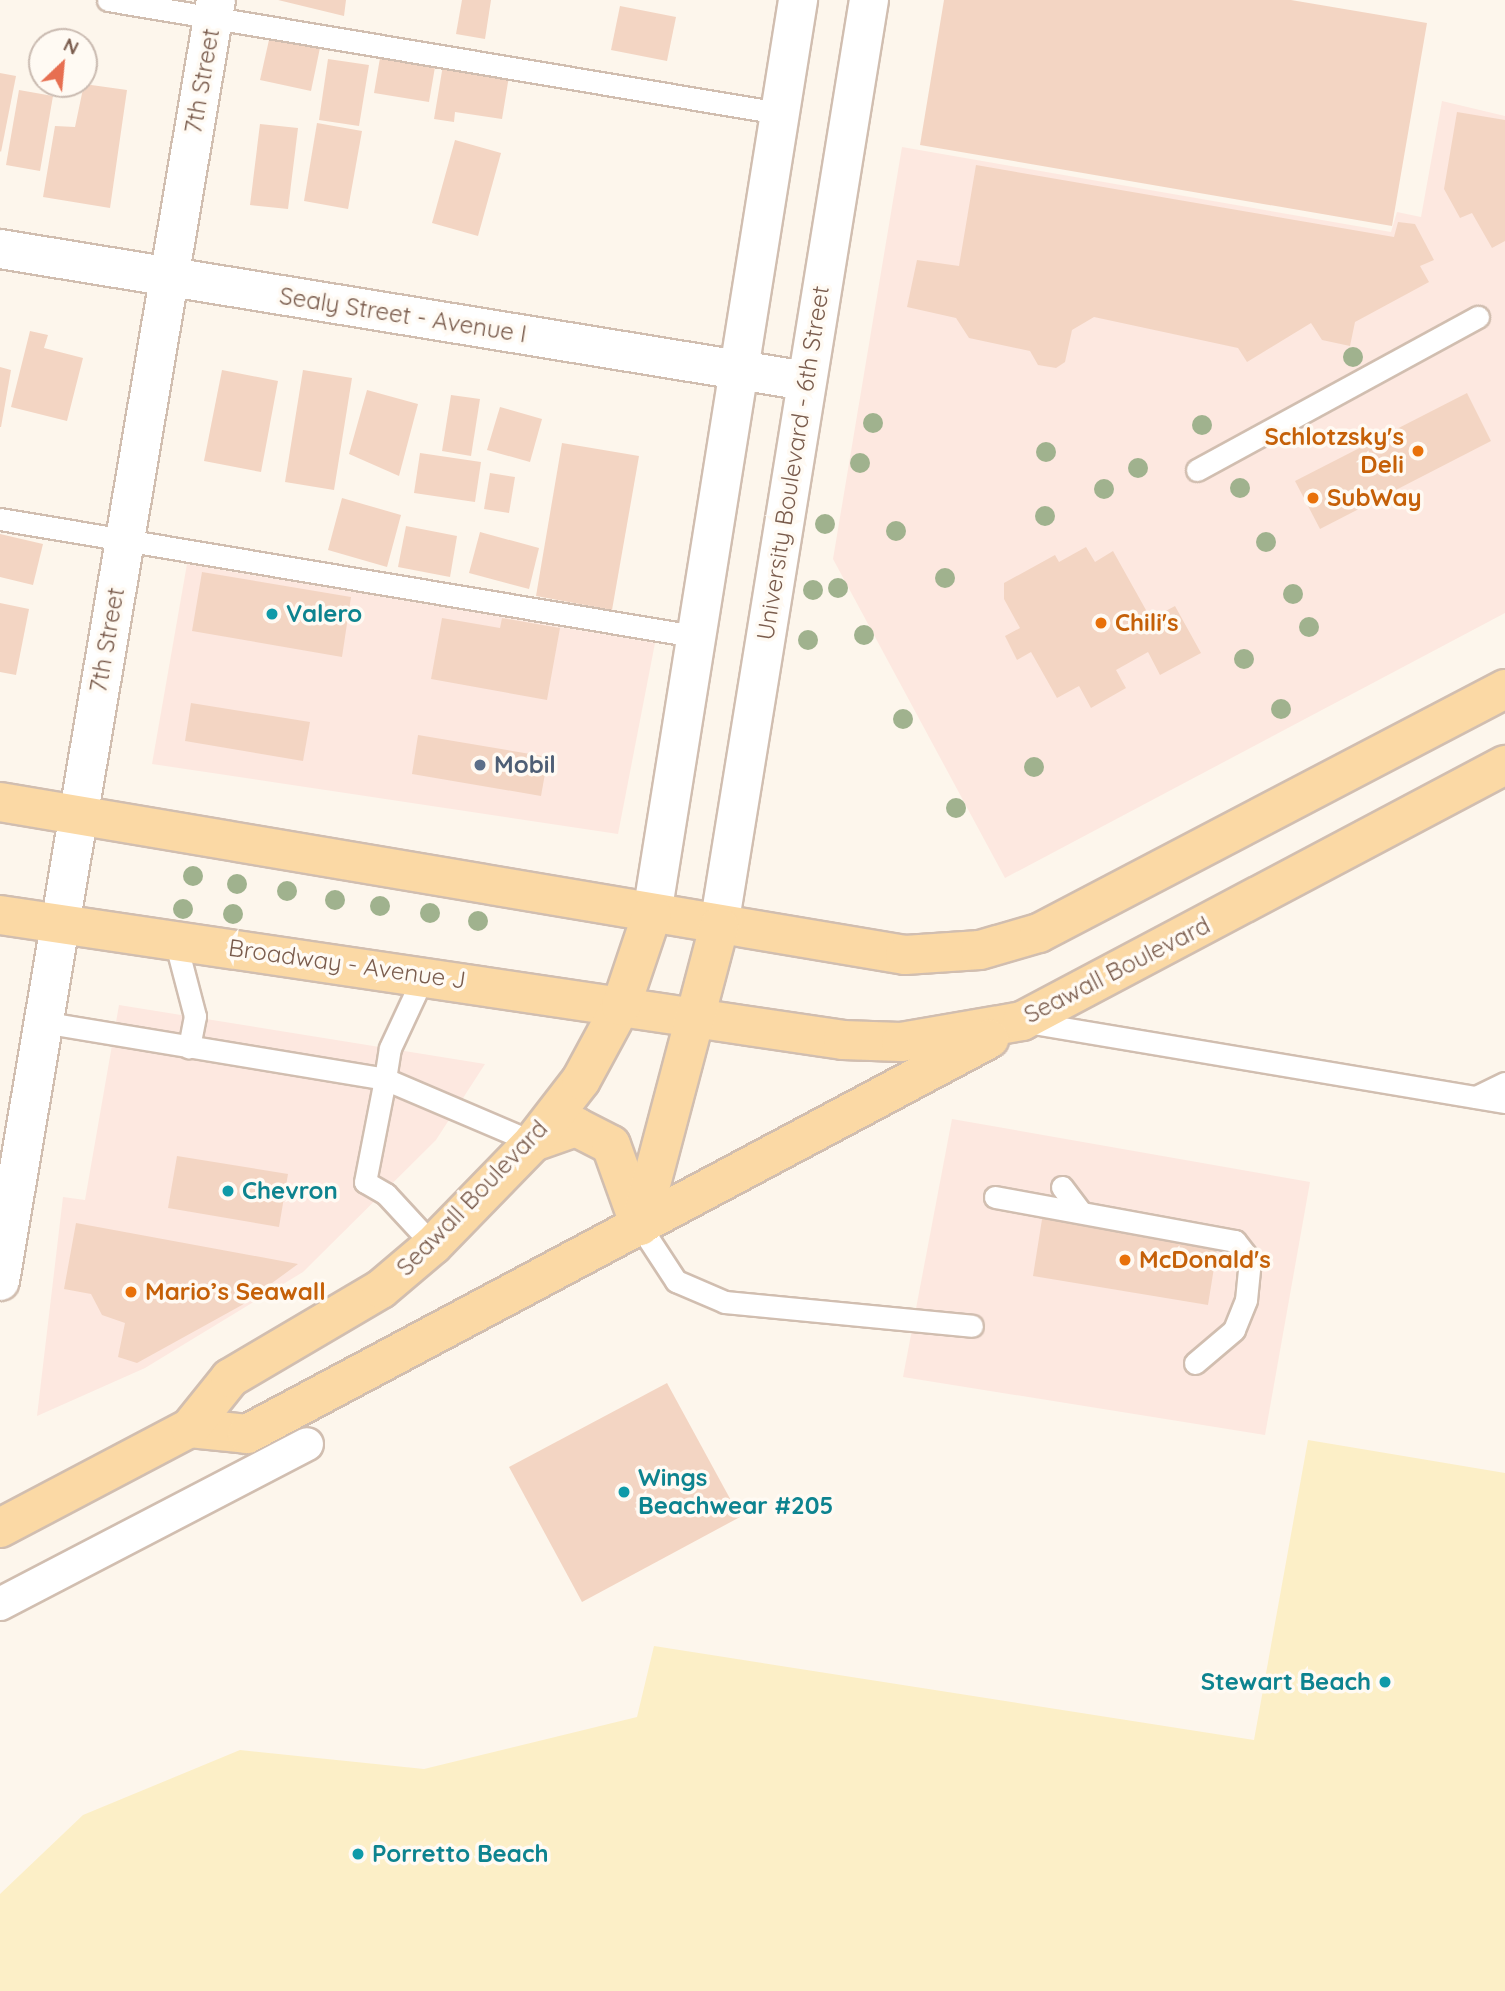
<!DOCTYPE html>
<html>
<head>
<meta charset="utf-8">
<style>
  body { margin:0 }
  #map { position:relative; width:1505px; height:1991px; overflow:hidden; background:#fdf6ec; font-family:Quicksand,sans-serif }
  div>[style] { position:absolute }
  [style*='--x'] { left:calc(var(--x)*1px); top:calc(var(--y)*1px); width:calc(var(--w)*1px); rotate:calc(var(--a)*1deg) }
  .commercial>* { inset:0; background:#fde8e0 }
  .sand>* { inset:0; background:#fcefc7 }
  .building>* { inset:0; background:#f3d5c3 }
  .roads { filter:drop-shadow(2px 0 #d1beb0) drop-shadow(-2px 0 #d1beb0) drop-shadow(0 2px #d1beb0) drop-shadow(0 -2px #d1beb0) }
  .service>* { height:21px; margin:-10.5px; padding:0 10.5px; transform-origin:10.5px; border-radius:10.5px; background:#fff }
  .pedestrian>* { height:32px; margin:-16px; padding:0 16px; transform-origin:16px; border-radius:16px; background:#fff }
  .minor>* { height:38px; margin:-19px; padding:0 19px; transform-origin:19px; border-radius:19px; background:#fff }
  .tertiary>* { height:38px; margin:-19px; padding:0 19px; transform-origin:19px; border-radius:19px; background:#fff }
  .primary>* { height:38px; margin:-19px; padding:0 19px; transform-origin:19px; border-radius:19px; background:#fbd9a5 }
  .trees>* { width:20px; height:20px; margin:-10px; border-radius:50%; background:#a0b28e }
  .dots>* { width:19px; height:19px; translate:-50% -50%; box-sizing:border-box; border:4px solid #fffaf3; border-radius:50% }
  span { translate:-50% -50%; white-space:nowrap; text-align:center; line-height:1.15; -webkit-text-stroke:7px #fffaf3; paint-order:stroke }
  .street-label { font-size:24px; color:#7a5c4d }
  .food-label { font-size:24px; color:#c56008; font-weight:700 }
  .right { translate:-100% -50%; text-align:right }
  .left { translate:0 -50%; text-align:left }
  .culture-label { font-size:24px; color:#0d838f; font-weight:700 }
  .service-label { font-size:24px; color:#4e5e75; font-weight:700 }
  .north { position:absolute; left:28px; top:28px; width:70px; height:70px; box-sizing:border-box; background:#fffaf3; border:2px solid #cabbb1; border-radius:50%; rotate:26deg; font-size:19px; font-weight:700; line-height:28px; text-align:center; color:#7a5c4d }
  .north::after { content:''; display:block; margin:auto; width:24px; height:32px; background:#e76f51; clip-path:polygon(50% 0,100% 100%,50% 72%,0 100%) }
</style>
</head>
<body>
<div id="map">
  <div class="commercial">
    <i style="clip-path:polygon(1442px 101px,1505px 116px,1505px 613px,1005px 878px,833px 559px,902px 147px,1391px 232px,1397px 212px,1421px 217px)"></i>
    <i style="clip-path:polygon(187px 564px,655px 643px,618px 834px,152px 764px)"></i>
    <i style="clip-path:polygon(119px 1005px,485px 1064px,436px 1140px,303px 1272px,145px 1368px,37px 1416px,63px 1197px,85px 1200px)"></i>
    <i style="clip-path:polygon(952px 1119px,1310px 1182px,1265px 1435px,903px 1377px)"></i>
  </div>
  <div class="sand">
    <i style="clip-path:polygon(1308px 1440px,1505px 1473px,1505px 1991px,0 1991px,0 1894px,83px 1815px,240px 1750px,424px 1769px,637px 1717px,654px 1646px,1254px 1740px)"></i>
  </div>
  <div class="building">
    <i style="clip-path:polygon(278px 0,346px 0,344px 16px)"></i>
    <i style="clip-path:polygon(462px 0,491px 0,485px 39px,456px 34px)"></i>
    <i style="clip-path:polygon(944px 0,1291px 0,1427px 23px,1392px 226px,920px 145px)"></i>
    <i style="clip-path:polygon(620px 6px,676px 17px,667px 61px,611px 50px)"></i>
    <i style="clip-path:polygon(271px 31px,321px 43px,311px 91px,260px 80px)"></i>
    <i style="clip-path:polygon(380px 58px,435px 67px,429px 102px,374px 93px)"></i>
    <i style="clip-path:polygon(328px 59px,369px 65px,359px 126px,319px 120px)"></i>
    <i style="clip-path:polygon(443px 65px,509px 76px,502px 119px,455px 112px,454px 122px,434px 119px)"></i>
    <i style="clip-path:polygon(0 73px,16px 76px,1px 152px,0 151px)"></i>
    <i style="clip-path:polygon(84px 84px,127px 90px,110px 208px,43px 197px,55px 126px,75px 127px)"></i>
    <i style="clip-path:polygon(19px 90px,53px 96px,40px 171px,6px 165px)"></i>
    <i style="clip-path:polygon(1457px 112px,1505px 120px,1505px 241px,1492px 248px,1472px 213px,1460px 218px,1444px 189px)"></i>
    <i style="clip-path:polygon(317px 123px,362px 131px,348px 209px,304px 201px)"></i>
    <i style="clip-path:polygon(260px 124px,298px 128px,288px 209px,250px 205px)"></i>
    <i style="clip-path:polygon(455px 140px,501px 153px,478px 236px,432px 223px)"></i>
    <i style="clip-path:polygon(976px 165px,1394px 237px,1398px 222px,1415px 224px,1434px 260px,1420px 266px,1429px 282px,1355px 322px,1350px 346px,1322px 340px,1311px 323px,1247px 362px,1238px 348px,1094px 317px,1072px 330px,1065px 362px,1056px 368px,1038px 365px,1030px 351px,969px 338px,956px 318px,907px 307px,917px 260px,959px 266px)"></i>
    <i style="clip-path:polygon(30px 331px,48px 335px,44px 348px,83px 358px,67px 421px,11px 407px)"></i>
    <i style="clip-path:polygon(0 367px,11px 370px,1px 427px,0 427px)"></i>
    <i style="clip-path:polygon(222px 370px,278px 381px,261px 472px,204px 461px)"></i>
    <i style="clip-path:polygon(303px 370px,352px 378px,334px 490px,285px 482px)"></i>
    <i style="clip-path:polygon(367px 390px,418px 404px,399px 476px,349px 454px)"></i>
    <i style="clip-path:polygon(1467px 393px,1491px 441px,1320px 529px,1295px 481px)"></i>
    <i style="clip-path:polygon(451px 395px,480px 399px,471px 456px,442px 451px)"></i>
    <i style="clip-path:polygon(500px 407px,542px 419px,530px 462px,487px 450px)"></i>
    <i style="clip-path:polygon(562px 443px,639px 456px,612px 610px,536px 596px)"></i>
    <i style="clip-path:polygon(420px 453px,481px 462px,475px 502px,414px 493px)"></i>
    <i style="clip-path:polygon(490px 473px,515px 477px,509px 513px,484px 509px)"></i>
    <i style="clip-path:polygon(342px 498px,401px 515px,387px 567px,328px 550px)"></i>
    <i style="clip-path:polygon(406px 526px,457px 536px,450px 577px,398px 567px)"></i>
    <i style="clip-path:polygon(480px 532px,539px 548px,529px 589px,469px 573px)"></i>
    <i style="clip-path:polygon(0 534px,43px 544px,33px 585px,0 577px)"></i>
    <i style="clip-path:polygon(1086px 547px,1095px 562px,1113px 551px,1151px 619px,1175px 606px,1201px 653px,1160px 675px,1148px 652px,1116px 670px,1126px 688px,1091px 708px,1079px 686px,1057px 698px,1031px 652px,1017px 660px,1005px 636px,1020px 628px,1004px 599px,1004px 583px,1055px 555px,1059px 562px)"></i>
    <i style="clip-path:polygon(202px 572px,351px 597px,342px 657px,192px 631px)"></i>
    <i style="clip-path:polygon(0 603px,29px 609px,16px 675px,0 672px)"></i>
    <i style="clip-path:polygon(442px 618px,500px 628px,502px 618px,560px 628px,547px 700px,431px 679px)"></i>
    <i style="clip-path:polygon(191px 703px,310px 722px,303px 761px,185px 741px)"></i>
    <i style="clip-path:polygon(418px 735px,548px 757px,541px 796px,412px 774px)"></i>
    <i style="clip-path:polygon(177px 1156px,288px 1174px,279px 1227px,168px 1208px)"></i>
    <i style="clip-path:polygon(1043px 1213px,1218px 1243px,1208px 1305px,1033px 1276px)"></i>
    <i style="clip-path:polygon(76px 1223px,298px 1264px,242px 1305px,137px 1363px,118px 1357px,125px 1323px,102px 1315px,91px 1294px,64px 1289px)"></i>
    <i style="clip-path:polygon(667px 1383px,740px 1517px,582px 1602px,509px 1467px)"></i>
  </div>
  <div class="roads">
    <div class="service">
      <i style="--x:108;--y:0;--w:680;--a:9.56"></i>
      <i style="--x:1197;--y:470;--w:320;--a:-28.6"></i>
      <i style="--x:0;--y:519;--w:704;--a:9.57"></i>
      <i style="--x:175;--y:940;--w:79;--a:75.3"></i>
      <i style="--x:195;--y:1016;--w:32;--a:101"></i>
      <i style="--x:42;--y:1022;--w:348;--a:9.4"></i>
      <i style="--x:385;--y:1079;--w:31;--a:-81"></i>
      <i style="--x:390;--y:1048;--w:83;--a:-65"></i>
      <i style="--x:1027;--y:1022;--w:485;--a:9.5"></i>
      <i style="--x:1476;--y:1097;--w:32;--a:-26"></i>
      <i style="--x:1062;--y:1187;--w:30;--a:53"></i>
      <i style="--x:995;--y:1197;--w:244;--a:10.4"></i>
      <i style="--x:1235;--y:1241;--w:24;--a:52"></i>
      <i style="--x:1250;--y:1260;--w:40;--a:95.7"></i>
      <i style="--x:1246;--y:1300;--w:32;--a:112"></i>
      <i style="--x:1234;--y:1330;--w:51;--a:139.8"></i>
      <i style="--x:640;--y:1226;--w:66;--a:56.8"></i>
      <i style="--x:676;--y:1281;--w:53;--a:23.2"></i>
      <i style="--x:725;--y:1302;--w:248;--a:5.5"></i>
      <i style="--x:433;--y:1245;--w:69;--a:-132.7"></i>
      <i style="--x:386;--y:1194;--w:24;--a:-150"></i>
      <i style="--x:365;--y:1182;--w:105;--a:-79"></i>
      <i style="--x:385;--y:1079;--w:161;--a:23.1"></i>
    </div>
    <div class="pedestrian">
      <i style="--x:0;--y:1604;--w:346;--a:-27.5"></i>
    </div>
    <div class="minor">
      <i style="--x:0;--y:249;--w:817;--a:9.3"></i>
      <i style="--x:0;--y:1281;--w:1299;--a:-80.43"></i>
    </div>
    <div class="tertiary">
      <i style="--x:652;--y:914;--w:926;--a:-80.92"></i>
      <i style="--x:719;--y:926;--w:938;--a:-80.8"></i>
    </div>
    <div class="primary">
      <i style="--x:0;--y:802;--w:918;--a:9.6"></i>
      <i style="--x:905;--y:955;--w:75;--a:-3.8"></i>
      <i style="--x:980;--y:950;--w:61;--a:-16.1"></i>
      <i style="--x:1039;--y:933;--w:526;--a:-27.64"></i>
      <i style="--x:0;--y:915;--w:852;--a:8.43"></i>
      <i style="--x:843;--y:1040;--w:58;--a:2"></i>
      <i style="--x:901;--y:1042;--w:123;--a:-9.8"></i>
      <i style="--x:1022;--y:1021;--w:547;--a:-27.92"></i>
      <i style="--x:533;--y:1142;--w:46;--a:-19.2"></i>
      <i style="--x:576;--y:1127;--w:39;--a:27"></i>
      <i style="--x:611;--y:1145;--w:86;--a:70.3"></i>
      <i style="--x:640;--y:1226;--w:310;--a:-75.2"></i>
      <i style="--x:190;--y:1428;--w:57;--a:6"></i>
      <i style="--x:247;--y:1434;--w:841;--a:-28.03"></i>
      <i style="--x:0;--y:1528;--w:215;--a:-27.8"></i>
      <i style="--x:190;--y:1428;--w:64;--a:-51.3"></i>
      <i style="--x:230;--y:1378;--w:175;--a:-30.5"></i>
      <i style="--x:381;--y:1289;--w:68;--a:-40.2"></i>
      <i style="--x:433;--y:1245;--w:144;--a:-45.8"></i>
      <i style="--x:533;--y:1142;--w:78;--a:-52.3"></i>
      <i style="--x:581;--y:1080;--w:84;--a:-61.6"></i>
      <i style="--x:621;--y:1006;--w:97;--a:-71.4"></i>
    </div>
  </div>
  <div class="trees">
    <i style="left:1353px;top:357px"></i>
    <i style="left:873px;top:423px"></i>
    <i style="left:1202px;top:425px"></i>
    <i style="left:1046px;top:452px"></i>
    <i style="left:860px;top:463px"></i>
    <i style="left:1138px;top:468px"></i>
    <i style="left:1240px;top:488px"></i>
    <i style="left:1104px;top:489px"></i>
    <i style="left:1045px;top:516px"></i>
    <i style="left:825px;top:524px"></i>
    <i style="left:896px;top:531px"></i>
    <i style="left:1266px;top:542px"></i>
    <i style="left:945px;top:578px"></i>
    <i style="left:838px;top:588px"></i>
    <i style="left:813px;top:590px"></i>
    <i style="left:1293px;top:594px"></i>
    <i style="left:1309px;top:627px"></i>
    <i style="left:864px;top:635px"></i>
    <i style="left:808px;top:640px"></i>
    <i style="left:1244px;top:659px"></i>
    <i style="left:1281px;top:709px"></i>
    <i style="left:903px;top:719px"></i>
    <i style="left:1034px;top:767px"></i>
    <i style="left:956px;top:808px"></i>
    <i style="left:193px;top:876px"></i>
    <i style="left:237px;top:884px"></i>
    <i style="left:287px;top:891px"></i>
    <i style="left:335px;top:900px"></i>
    <i style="left:380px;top:906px"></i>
    <i style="left:183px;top:909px"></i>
    <i style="left:430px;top:913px"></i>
    <i style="left:233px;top:914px"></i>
    <i style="left:478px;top:921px"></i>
  </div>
  <div class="dots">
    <i style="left:1418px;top:451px;background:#e8710a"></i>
    <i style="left:1313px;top:498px;background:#e8710a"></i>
    <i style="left:272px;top:614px;background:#0f9aa8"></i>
    <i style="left:1101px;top:623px;background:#e8710a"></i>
    <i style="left:480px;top:765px;background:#5c6f8a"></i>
    <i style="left:228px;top:1191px;background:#0f9aa8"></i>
    <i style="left:1125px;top:1260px;background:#e8710a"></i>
    <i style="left:131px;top:1292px;background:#e8710a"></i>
    <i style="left:624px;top:1492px;background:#0f9aa8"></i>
    <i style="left:1385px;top:1682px;background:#0f9aa8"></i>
    <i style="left:358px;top:1854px;background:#0f9aa8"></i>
  </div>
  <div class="street-label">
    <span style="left:202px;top:81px;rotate:-80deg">7th Street</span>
    <span style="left:403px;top:315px;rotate:9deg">Sealy Street - Avenue I</span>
    <span style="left:793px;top:463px;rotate:-81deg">University Boulevard - 6th Street</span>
    <span style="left:107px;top:640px;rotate:-80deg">7th Street</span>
    <span style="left:347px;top:964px;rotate:8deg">Broadway - Avenue J</span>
    <span style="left:1117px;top:970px;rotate:-27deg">Seawall Boulevard</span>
    <span style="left:472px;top:1198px;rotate:-46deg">Seawall Boulevard</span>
  </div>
  <div class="food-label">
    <span class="right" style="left:1404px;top:451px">Schlotzsky's<br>Deli</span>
    <span class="left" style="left:1327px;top:498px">SubWay</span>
    <span class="left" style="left:1115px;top:623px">Chili's</span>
    <span class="left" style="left:1139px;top:1260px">McDonald's</span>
    <span class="left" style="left:145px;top:1292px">Mario’s Seawall</span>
  </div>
  <div class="culture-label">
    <span class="left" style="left:286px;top:614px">Valero</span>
    <span class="left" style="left:242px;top:1191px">Chevron</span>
    <span class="left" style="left:638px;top:1492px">Wings<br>Beachwear #205</span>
    <span class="right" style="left:1371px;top:1682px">Stewart Beach</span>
    <span class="left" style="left:372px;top:1854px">Porretto Beach</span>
  </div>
  <div class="service-label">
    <span class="left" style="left:494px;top:765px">Mobil</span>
  </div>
  <div class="north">N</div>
</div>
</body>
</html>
